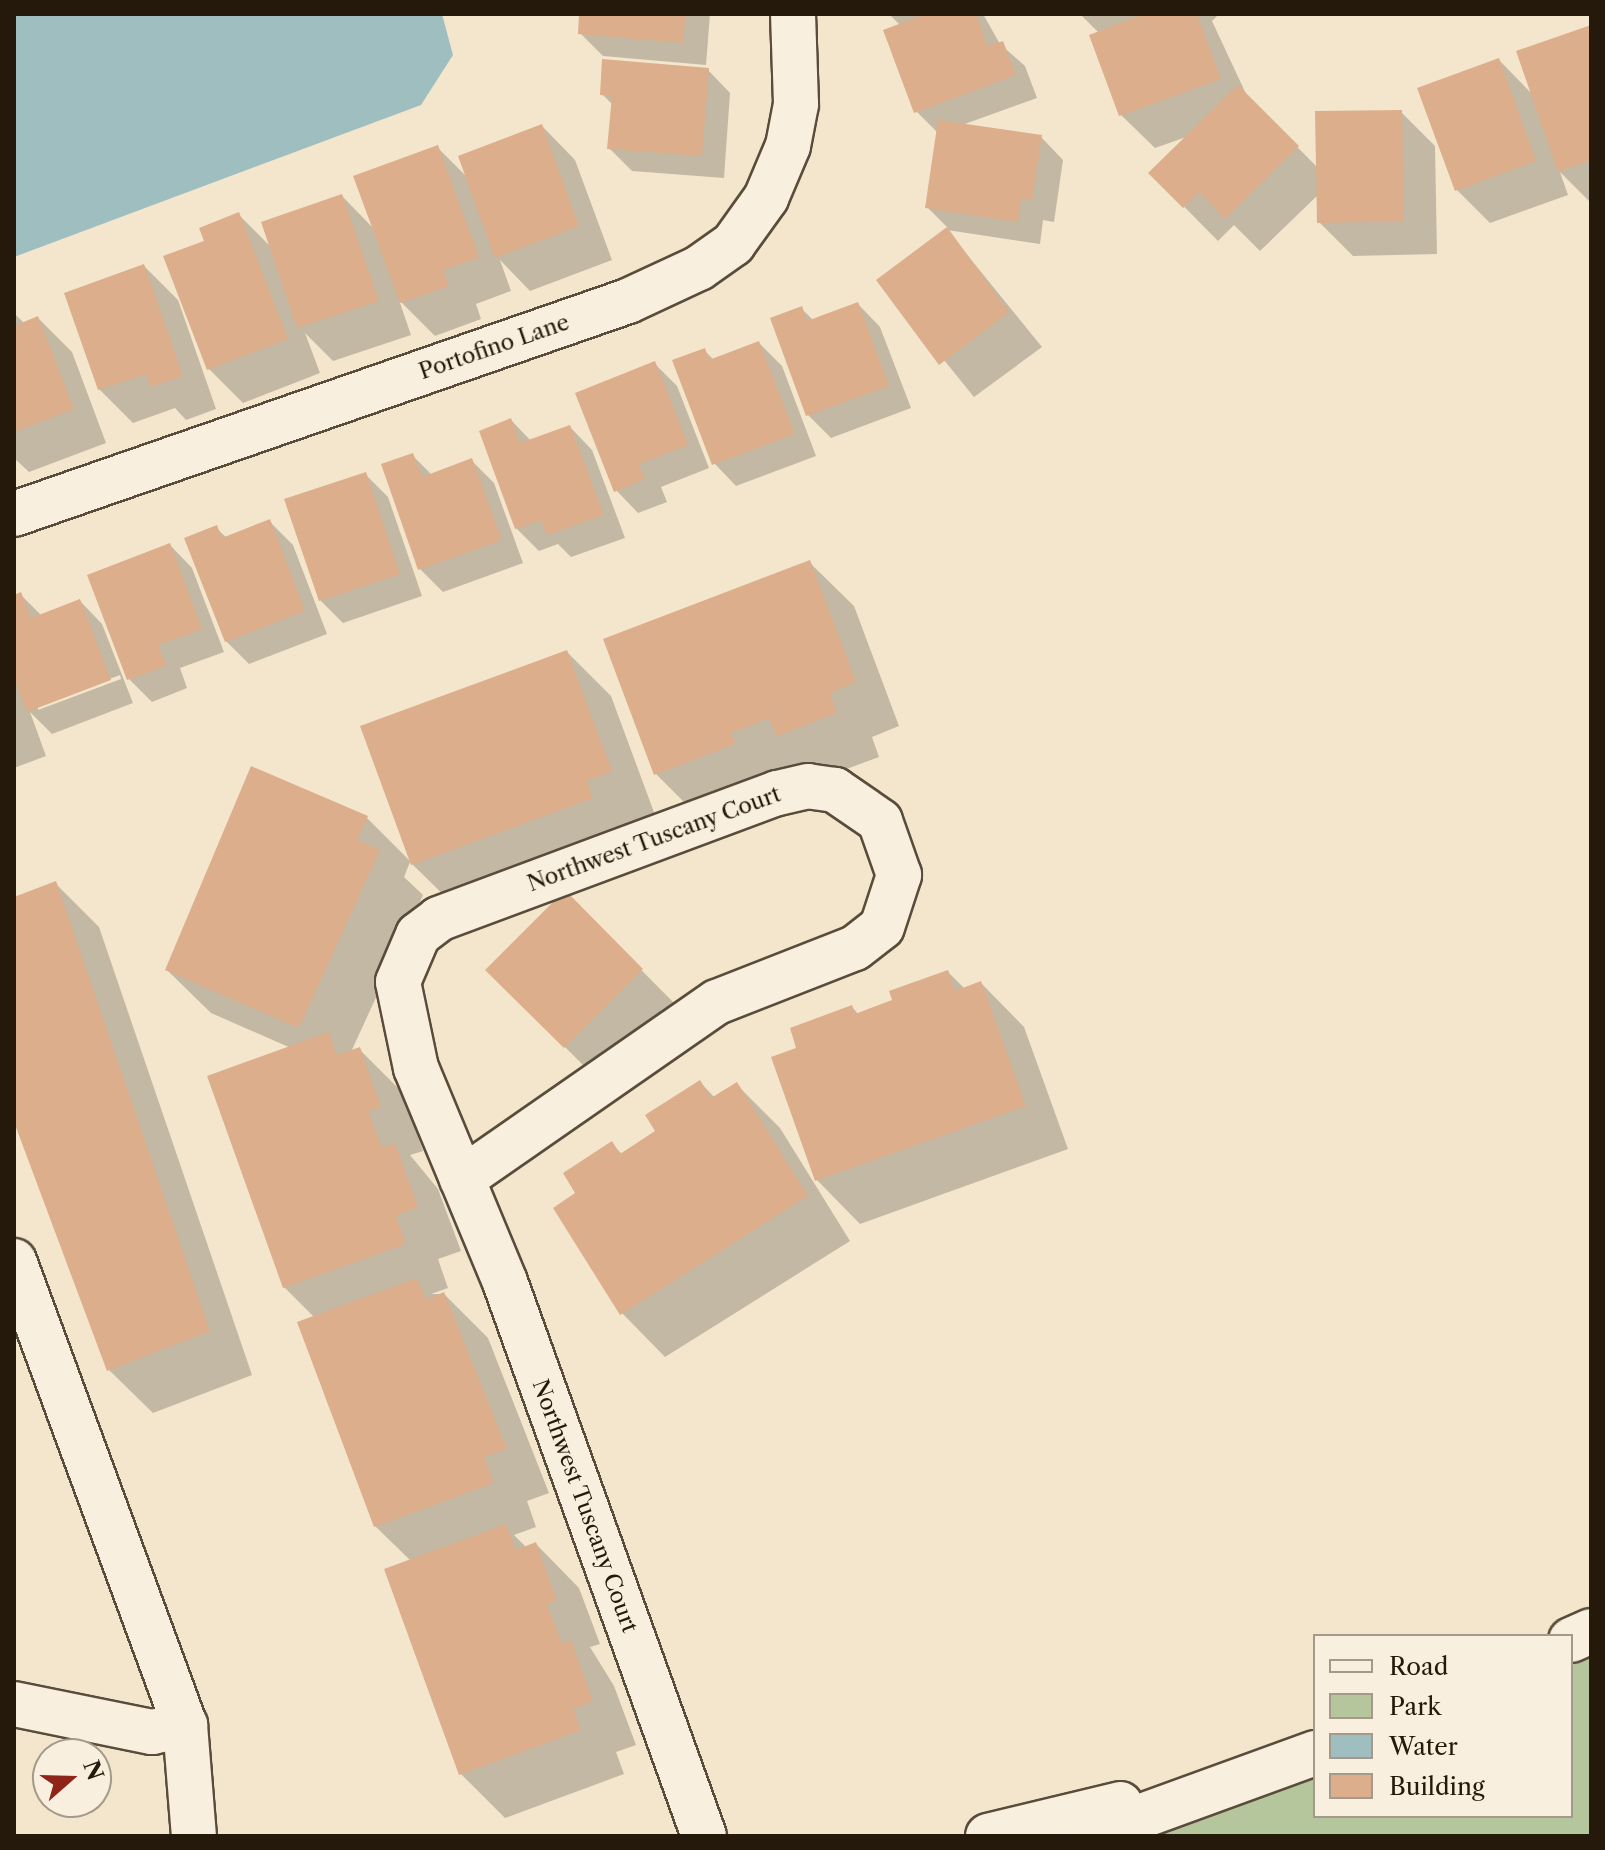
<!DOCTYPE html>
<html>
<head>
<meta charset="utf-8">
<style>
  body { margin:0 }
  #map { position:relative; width:1605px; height:1850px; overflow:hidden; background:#f4e6cc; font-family:"Libre Caslon Text",serif }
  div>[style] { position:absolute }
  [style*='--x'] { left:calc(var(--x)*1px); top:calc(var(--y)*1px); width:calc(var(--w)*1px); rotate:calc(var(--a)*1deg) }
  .green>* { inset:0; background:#b6c69c }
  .water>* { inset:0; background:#9ebebf }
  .shadow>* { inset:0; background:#0003 }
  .building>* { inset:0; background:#dcae8b }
  .roads { filter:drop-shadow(2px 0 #594c3b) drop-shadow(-2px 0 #594c3b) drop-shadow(0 2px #594c3b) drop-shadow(0 -2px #594c3b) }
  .minor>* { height:44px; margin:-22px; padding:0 22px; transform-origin:22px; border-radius:22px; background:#f8efde }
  span { translate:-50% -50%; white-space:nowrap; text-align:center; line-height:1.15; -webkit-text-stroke:7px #f8efde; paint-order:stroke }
  .street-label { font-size:22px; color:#25190b }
  .frame { position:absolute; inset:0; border:16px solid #25190b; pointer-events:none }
  .legend { position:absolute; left:1313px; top:1634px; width:260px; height:184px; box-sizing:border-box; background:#f8efde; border:2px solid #a4998a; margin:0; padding:10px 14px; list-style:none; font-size:24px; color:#25190b }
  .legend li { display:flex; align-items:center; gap:16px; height:40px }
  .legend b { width:40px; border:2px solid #a4998a }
  .north { position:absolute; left:32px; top:1738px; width:80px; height:80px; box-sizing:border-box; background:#f8efde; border:2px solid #a4998a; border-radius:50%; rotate:70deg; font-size:22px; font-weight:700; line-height:32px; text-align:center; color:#25190b }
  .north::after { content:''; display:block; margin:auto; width:28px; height:36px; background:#8f2418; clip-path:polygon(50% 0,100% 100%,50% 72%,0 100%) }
</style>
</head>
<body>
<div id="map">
  <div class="green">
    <i style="clip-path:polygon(1591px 1656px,1591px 1836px,1157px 1836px,1315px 1778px,1315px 1816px,1571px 1816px,1571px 1666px)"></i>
  </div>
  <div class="water">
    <i style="clip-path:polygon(14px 14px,442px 14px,453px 55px,421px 105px,14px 257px)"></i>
  </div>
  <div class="shadow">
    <i style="clip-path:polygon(581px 14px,710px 14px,706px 65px,603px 56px,580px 33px)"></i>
    <i style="clip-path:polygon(889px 14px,983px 14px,1000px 44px,1025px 66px,1037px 98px,962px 125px,1041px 137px,1063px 160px,1054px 222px,1043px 220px,1040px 244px,947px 230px,1042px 347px,974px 397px,879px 280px,948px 228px,927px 207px,938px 133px,916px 111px,886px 31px,901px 26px)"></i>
    <i style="clip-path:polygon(1080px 14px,1219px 14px,1212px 21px,1247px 96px,1318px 168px,1401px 112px,1435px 146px,1437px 254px,1353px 256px,1319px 222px,1319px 194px,1260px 251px,1234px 225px,1218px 241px,1151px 173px,1189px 136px,1155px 148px,1121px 115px,1099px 33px)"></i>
    <i style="clip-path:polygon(1591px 27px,1591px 203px,1560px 172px,1568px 195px,1490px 223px,1456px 189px,1499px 60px,1533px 95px)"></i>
    <i style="clip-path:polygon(708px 70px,730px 93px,724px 178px,632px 171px,609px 148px,613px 105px,602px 94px)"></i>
    <i style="clip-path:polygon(542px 126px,575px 160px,612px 260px,530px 291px,500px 260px,511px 291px,476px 304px,481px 319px,435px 336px,399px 300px,411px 335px,333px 361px,305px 333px,320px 373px,243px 403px,209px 369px,206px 242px,239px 215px,272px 248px,342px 196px,375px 230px,437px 147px,468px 178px)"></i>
    <i style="clip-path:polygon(144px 266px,178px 300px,216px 409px,186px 420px,175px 408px,133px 423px,99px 389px)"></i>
    <i style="clip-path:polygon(858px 304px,880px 327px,911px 408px,831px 438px,808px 415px,772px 319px,801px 308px,813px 320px)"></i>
    <i style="clip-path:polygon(14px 313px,25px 324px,38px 318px,72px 352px,106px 443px,29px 472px,14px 458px)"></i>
    <i style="clip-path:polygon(759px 343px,782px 366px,816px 456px,736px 486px,714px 463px,705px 351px,714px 360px)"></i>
    <i style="clip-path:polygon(654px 363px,677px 386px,709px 468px,661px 487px,667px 502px,638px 513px,616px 490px)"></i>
    <i style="clip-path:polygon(511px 420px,531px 441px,570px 427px,592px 450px,625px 538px,571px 557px,558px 544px,539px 551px,516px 528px)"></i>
    <i style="clip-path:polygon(412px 455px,432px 475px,472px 461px,494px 483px,523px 563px,443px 592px,420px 569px)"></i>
    <i style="clip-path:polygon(365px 474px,388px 497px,422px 596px,343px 623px,320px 600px)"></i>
    <i style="clip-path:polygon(270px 522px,293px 545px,327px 634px,249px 664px,226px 641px,216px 528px,227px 538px)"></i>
    <i style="clip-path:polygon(170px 545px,192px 568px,224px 652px,180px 668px,187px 688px,152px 702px,129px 679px)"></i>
    <i style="clip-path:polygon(810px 563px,854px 606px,899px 726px,872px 737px,879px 757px,822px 778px,807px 763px,699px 817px,656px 774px)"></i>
    <i style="clip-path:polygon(evenodd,21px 595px,42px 616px,80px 601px,102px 624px,133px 703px,52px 734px,30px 712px,46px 756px,14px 768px,14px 597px,21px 595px,120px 675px,121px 679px,38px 710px,38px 706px,120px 675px)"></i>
    <i style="clip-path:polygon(567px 652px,611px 696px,655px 815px,629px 824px,635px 841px,456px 907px,410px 862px,404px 877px,423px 895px,351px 1052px,360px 1050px,403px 1093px,423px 1151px,410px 1155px,438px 1189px,461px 1251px,438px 1259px,448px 1288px,431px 1294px,444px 1294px,488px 1338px,549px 1493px,527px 1501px,536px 1527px,514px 1535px,527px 1548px,536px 1544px,579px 1588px,600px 1644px,590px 1647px,614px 1686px,636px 1745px,616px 1752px,624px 1774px,505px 1818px,461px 1774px,411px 1561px,375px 1526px,315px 1318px,284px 1287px,291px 1048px,211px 1013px,167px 970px,367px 818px,412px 863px)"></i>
    <i style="clip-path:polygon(55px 883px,99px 927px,252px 1375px,153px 1413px,109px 1370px,14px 1116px,14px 899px)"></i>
    <i style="clip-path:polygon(565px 893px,675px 1004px,599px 1081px,488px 970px)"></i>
    <i style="clip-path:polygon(948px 972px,965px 989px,981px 983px,1024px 1027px,1068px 1149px,860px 1224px,817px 1180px,852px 1007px,859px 1015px,895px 1002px)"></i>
    <i style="clip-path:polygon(700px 1082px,715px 1098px,737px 1085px,780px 1128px,850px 1241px,665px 1357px,622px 1313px,578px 1194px,612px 1144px,622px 1154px,658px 1132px)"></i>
  </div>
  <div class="building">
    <i style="clip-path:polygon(579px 14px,686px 14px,683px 43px,578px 34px)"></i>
    <i style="clip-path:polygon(926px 14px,976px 14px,987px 46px,1003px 41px,1016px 75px,914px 113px,883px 30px)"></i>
    <i style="clip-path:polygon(1144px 14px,1197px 14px,1221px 79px,1119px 116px,1089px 35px)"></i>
    <i style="clip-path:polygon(1591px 25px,1591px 160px,1558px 172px,1516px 51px)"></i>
    <i style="clip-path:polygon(1499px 58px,1536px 161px,1455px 191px,1417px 88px)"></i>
    <i style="clip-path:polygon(602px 59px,709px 68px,702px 156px,607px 149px,612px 96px,600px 95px)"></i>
    <i style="clip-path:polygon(1238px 85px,1299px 146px,1225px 219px,1199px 192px,1183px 208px,1148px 173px)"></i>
    <i style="clip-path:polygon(1402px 110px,1404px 221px,1317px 223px,1315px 111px)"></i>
    <i style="clip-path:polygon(938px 120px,1042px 135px,1032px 200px,1021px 198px,1018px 222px,925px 208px)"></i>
    <i style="clip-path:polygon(542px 124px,579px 226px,495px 258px,458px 156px)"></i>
    <i style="clip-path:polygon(438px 145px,479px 257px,443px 270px,449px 286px,400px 303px,353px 176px)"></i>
    <i style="clip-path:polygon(342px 194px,379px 301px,297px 328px,261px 222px)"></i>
    <i style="clip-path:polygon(239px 212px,288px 339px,207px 370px,163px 256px,204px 241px,199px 228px)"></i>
    <i style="clip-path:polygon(947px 227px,1009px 312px,939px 365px,876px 280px)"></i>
    <i style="clip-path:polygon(144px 264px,183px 376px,150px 387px,146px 374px,98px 390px,64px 293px)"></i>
    <i style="clip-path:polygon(858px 302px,889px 386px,806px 416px,770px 318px,802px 306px,807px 321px)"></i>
    <i style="clip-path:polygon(38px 316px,74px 409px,14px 432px,14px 326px)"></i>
    <i style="clip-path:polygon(759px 341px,795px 434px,712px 465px,672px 360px,705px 348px,709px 360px)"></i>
    <i style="clip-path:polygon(655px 361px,688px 445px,639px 464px,645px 479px,614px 492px,575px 393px)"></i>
    <i style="clip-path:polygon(511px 418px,520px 443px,570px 425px,604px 515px,547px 535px,541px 520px,515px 529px,479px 431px)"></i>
    <i style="clip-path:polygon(413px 453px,422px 477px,472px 458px,502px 540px,418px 570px,381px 464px)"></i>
    <i style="clip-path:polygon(366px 472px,400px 574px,319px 601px,284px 499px)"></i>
    <i style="clip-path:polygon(270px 519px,305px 611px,225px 642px,184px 538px,217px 525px,222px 538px)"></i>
    <i style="clip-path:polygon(170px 543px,202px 629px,158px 645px,166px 666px,127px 680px,87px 575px)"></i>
    <i style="clip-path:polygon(810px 560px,856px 682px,830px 693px,837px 713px,777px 736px,769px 718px,731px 733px,735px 744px,654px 775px,603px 639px)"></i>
    <i style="clip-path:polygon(21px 592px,31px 618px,80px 599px,111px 680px,27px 712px,14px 678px,14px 595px)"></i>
    <i style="clip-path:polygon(567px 650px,612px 771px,587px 781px,593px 798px,411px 865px,360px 726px)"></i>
    <i style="clip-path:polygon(251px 766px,368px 816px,357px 840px,380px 850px,299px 1028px,165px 970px)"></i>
    <i style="clip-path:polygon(56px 881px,210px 1331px,107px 1371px,14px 1122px,14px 897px)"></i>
    <i style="clip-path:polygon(565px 890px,643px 969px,564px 1048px,485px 970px)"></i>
    <i style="clip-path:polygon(948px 970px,955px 991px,981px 981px,1026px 1106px,815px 1181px,771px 1057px,796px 1048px,790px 1028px,852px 1005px,855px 1014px,892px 1000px,889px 991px)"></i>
    <i style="clip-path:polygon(329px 1032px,337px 1055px,360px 1047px,381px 1107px,368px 1111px,382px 1148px,395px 1143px,418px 1207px,396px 1216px,406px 1244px,283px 1288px,207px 1076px)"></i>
    <i style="clip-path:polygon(700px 1080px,711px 1098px,737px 1082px,808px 1196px,620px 1315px,553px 1208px,575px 1193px,563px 1173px,612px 1141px,620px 1154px,655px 1131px,645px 1115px)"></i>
    <i style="clip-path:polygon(417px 1278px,426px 1300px,444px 1292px,507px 1449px,484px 1457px,494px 1483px,374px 1527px,297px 1322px)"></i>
    <i style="clip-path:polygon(506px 1524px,516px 1550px,536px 1542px,557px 1600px,547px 1604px,562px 1644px,571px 1640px,593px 1701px,573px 1709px,581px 1730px,459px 1775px,384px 1569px)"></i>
  </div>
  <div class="roads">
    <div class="minor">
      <i style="--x:14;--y:514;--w:650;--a:-19.13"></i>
      <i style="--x:628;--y:301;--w:78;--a:-24.9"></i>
      <i style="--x:699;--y:268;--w:42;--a:-35.2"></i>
      <i style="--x:733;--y:244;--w:57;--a:-54.3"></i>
      <i style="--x:766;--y:198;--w:56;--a:-67.1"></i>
      <i style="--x:788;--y:146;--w:43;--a:-79.2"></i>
      <i style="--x:796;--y:104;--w:90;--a:-91.9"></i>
      <i style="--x:462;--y:1179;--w:310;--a:-34.8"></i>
      <i style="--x:717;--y:1002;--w:148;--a:-21.4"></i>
      <i style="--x:855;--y:948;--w:34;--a:-38"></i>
      <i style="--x:882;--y:927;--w:55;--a:-71.9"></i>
      <i style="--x:899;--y:875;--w:57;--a:-109.4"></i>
      <i style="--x:880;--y:821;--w:55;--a:-145.4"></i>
      <i style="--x:835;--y:790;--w:27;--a:-172"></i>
      <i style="--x:808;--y:786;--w:32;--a:167"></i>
      <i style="--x:777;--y:793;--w:361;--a:159.6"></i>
      <i style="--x:439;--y:919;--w:26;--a:143"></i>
      <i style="--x:418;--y:935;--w:51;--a:113.1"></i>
      <i style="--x:398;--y:982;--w:88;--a:78.2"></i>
      <i style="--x:416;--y:1068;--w:232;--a:67.4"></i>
      <i style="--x:505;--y:1282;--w:589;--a:70.24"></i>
      <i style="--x:14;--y:1261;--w:495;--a:69.8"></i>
      <i style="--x:185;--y:1725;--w:111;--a:85.4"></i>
      <i style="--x:1571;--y:1640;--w:22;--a:-24"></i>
      <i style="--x:14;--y:1704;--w:141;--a:11.5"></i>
      <i style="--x:152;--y:1732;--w:34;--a:-12"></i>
      <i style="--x:988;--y:1836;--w:136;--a:-13.6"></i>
      <i style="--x:1087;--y:1836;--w:243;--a:-20"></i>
    </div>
  </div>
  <div class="street-label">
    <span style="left:494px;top:347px;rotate:-19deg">Portofino Lane</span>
    <span style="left:654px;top:839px;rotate:-20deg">Northwest Tuscany Court</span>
    <span style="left:585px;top:1506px;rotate:70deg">Northwest Tuscany Court</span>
  </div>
  <div class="frame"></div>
  <ul class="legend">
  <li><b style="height:10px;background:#f8efde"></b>Road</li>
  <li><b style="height:22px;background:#b6c69c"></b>Park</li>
  <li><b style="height:22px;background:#9ebebf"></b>Water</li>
  <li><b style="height:22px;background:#dcae8b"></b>Building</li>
  </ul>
  <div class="north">N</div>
</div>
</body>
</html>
